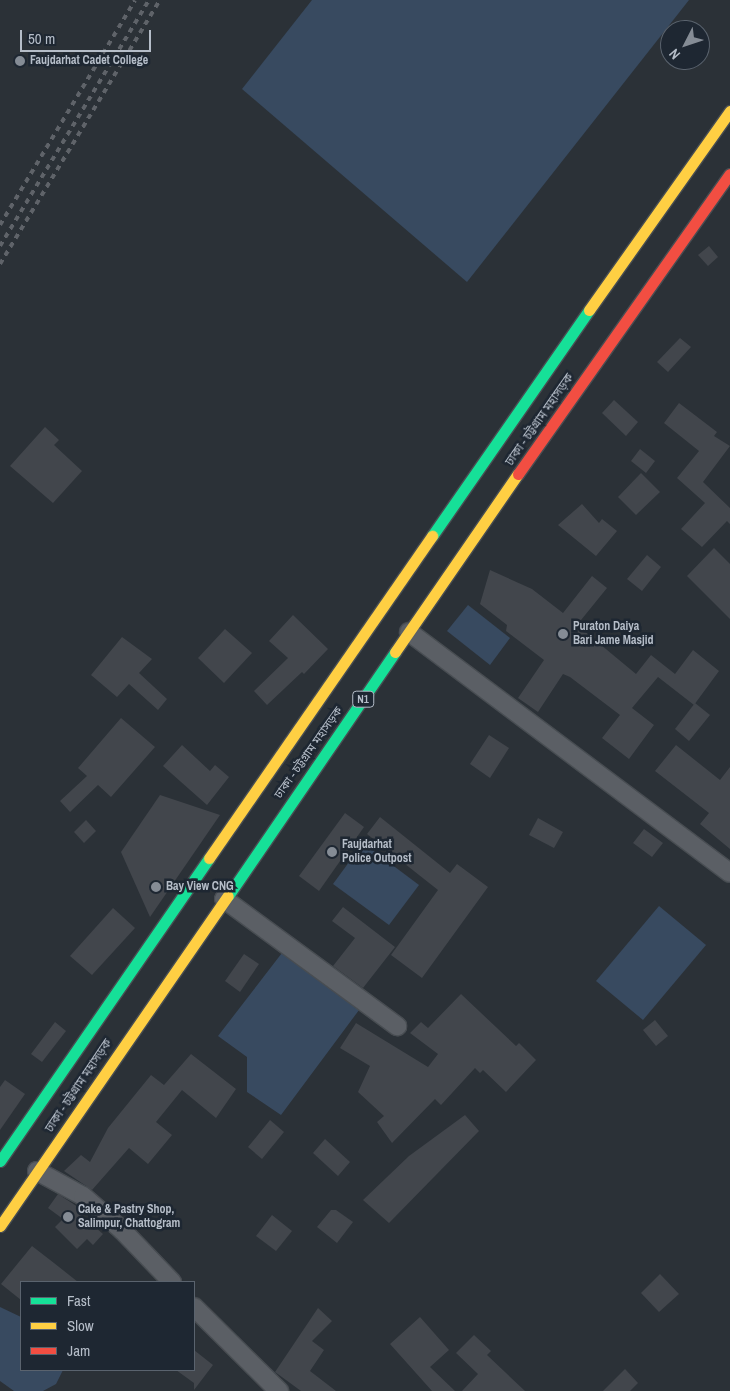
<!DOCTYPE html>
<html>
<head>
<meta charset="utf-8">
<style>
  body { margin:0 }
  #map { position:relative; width:730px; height:1391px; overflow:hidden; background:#2b3137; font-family:"Archivo Narrow","Noto Sans Bengali",sans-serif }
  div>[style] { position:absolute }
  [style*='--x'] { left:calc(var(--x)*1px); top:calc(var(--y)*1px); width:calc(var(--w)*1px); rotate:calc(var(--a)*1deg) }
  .water>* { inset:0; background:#384a60 }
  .building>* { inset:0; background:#42464c }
  .roads { filter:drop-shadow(1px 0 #484d52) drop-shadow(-1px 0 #484d52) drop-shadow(0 1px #484d52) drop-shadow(0 -1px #484d52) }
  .street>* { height:18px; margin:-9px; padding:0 9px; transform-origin:9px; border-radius:9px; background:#5b5f65 }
  .fast>* { height:11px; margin:-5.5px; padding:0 5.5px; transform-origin:5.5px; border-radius:5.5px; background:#16e098 }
  .slow>* { height:11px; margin:-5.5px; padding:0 5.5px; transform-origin:5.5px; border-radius:5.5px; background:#ffcf43 }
  .jam>* { height:11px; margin:-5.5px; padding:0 5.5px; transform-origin:5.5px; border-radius:5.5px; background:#f24e42 }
  .rail>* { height:4px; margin-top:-2px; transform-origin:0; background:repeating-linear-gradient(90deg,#5f6369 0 5px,transparent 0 10px) }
  .dots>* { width:14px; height:14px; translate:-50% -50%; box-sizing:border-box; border:2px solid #1e2732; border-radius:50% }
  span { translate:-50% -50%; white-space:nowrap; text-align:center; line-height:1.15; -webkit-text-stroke:5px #1e2732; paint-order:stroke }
  .shield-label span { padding:1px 4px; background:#1e2732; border:1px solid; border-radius:4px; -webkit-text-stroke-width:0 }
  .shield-label { font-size:11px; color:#b5bdc8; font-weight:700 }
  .poi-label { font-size:12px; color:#b5bdc8; font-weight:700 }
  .left { translate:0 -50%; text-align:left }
  .street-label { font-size:12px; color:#b5bdc8 }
  .legend { position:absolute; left:20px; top:1281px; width:175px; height:90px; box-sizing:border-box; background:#1e2732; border:1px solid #5a636e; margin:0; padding:6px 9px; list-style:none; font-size:15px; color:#b5bdc8 }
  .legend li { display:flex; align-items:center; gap:10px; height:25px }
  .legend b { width:25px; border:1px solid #5a636e }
  .north { position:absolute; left:660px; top:20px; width:50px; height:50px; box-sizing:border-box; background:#1e2732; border:1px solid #5a636e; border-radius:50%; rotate:229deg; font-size:14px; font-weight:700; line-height:20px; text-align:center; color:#b5bdc8 }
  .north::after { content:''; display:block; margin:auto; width:18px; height:22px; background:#858c95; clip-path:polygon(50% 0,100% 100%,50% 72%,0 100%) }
  .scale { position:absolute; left:20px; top:30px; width:131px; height:22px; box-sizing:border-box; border:2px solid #b5bdc8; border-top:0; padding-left:6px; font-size:15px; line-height:18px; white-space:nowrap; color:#b5bdc8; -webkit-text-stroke:4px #1e2732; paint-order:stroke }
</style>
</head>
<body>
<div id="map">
  <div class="water">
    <i style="clip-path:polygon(312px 0,689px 0,467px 282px,242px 89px)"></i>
    <i style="clip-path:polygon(468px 605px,510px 638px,490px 665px,447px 631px)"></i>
    <i style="clip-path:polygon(363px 843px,419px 885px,389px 925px,333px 884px)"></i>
    <i style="clip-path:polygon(659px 906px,706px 945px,643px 1020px,596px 981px)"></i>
    <i style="clip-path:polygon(285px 949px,362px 1006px,281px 1115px,247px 1092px,247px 1057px,218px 1036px)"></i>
    <i style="clip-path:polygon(0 1307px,21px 1317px,21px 1370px,63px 1370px,56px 1384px,43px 1391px,14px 1391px,0 1381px)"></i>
  </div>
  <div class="building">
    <i style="clip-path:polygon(709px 246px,718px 257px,708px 266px,698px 255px)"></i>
    <i style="clip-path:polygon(680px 338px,691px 347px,668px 372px,657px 362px)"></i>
    <i style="clip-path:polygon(614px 400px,638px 422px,626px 436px,602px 413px)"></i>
    <i style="clip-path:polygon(679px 403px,717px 432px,714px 436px,730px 446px,703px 482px,730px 508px,730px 524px,727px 521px,702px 547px,681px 529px,705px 503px,677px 478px,699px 451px,664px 423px)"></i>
    <i style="clip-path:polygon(45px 427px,59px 440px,54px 445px,82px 471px,53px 503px,10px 466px)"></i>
    <i style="clip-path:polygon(640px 449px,655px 461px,646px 473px,631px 461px)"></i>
    <i style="clip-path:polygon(641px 473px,660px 492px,636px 515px,618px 497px)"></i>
    <i style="clip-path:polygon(582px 504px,599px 523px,602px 519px,617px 531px,596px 556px,558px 525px)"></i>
    <i style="clip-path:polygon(714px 548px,730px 564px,730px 619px,687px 576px)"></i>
    <i style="clip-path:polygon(647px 555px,661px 567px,642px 591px,627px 579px)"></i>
    <i style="clip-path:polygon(490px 570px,532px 589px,563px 613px,592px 576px,607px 588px,577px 625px,636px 674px,651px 655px,675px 674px,693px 650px,719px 671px,694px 705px,658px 677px,632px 708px,654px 725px,629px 759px,602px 738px,620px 715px,570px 677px,563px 674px,538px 712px,518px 698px,544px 660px,506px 631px,507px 625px,480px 604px)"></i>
    <i style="clip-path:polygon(293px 615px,328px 649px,304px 674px,302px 672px,267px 705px,254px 691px,288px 658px,269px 641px)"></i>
    <i style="clip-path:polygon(225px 629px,252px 653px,224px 683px,198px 658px)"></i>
    <i style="clip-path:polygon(122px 637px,152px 659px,139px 673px,167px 699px,158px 710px,129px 684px,117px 697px,91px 675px)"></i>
    <i style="clip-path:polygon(695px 703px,710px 715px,689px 741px,675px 729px)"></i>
    <i style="clip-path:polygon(121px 718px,155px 747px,111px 797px,98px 785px,70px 812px,60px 801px,87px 776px,78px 768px)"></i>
    <i style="clip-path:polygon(489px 735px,509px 748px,490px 778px,470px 764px)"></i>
    <i style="clip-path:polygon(182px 745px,210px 771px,215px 765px,229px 777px,207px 805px,163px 766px)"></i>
    <i style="clip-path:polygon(676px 745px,720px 780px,730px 767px,730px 849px,700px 824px,709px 813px,655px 771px)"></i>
    <i style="clip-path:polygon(160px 795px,220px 815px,150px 917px,121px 852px)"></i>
    <i style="clip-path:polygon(345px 813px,364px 827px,319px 891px,299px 876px)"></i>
    <i style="clip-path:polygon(380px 817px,450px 873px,457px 864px,488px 887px,422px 978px,391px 955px,438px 890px,367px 834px)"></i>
    <i style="clip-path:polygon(538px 818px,563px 832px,554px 848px,529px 835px)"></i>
    <i style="clip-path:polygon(86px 820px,96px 831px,84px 843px,74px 832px)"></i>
    <i style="clip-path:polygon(644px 829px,663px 843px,652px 857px,633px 843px)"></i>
    <i style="clip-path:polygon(343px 907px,395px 947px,363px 988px,333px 966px,355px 938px,332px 921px)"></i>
    <i style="clip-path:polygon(113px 908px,135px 928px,92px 975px,70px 956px)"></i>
    <i style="clip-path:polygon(244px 954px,259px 964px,240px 992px,225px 981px)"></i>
    <i style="clip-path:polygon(461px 994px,516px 1046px,519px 1043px,536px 1060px,506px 1092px,483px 1070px,480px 1073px,475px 1068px,441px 1105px,435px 1099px,392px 1143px,377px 1122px,384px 1116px,358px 1092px,370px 1066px,340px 1048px,356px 1023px,428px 1067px,438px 1054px,410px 1033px,421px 1022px,428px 1028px)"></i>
    <i style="clip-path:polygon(655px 1020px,668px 1036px,656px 1046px,643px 1030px)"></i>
    <i style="clip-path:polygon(55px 1022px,66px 1031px,42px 1062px,31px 1054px)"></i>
    <i style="clip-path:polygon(191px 1054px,236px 1089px,216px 1118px,182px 1090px,156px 1122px,172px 1135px,148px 1164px,129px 1148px,92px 1190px,64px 1171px,81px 1155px,90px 1162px,108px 1128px,151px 1075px,164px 1085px)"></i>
    <i style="clip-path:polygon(5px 1080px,25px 1094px,0 1130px,0 1087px)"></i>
    <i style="clip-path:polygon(465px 1115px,479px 1131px,389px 1223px,363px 1200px,409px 1156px)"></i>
    <i style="clip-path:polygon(270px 1120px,284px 1132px,262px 1159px,248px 1147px)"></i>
    <i style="clip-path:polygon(325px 1139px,350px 1162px,338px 1176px,313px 1153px)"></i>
    <i style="clip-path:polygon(58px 1194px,81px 1209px,79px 1213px,103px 1234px,93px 1245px,87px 1239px,77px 1249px,55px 1227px,63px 1219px,48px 1208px)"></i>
    <i style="clip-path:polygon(331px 1210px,336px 1210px,353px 1222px,337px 1243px,317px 1227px)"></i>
    <i style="clip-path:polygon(272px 1215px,292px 1231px,276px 1251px,256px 1236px)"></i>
    <i style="clip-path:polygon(32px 1246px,54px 1263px,78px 1282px,21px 1282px,21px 1300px,1px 1284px)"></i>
    <i style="clip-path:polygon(660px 1274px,679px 1294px,659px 1312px,641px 1293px)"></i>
    <i style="clip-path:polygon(318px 1308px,332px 1321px,312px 1341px,324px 1350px,310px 1371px,336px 1391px,301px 1391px,275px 1372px)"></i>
    <i style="clip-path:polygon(420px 1317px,449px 1350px,430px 1367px,455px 1391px,432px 1391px,390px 1344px)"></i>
    <i style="clip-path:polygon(474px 1335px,491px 1351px,487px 1355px,525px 1391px,462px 1391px,478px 1374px,456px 1353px)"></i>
    <i style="clip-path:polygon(194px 1350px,213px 1365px,194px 1390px,194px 1383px,176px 1370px,194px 1370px)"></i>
    <i style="clip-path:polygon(625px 1369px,638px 1383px,630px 1391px,603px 1391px)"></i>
  </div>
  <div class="roads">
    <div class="street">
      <i style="--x:409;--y:632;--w:401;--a:36.9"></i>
      <i style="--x:224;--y:899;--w:215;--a:36.3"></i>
      <i style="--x:37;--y:1171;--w:52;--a:28.5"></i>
      <i style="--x:83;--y:1196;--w:52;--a:41.1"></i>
      <i style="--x:122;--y:1230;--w:72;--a:46.1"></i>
      <i style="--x:194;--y:1307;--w:120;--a:44.7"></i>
    </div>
    <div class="fast">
      <i style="--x:432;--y:536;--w:275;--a:-55.2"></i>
      <i style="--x:228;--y:896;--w:296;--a:-55.6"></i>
      <i style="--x:0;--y:1161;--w:368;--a:-55.4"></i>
    </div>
    <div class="slow">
      <i style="--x:589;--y:310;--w:244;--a:-54.7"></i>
      <i style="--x:395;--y:652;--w:216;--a:-55.4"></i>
      <i style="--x:209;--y:858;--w:392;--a:-55.3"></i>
      <i style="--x:0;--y:1226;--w:401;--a:-55.4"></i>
    </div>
    <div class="jam">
      <i style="--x:518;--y:474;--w:367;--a:-54.8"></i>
    </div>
  </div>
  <div class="rail">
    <i style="--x:0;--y:225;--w:262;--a:-59"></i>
    <i style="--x:0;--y:246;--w:288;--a:-58.8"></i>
    <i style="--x:0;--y:264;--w:309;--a:-58.8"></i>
  </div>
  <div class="dots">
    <i style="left:20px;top:61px;background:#858c95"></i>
    <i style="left:563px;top:634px;background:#858c95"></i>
    <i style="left:332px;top:852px;background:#858c95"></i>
    <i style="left:156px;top:887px;background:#858c95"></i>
    <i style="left:68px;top:1217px;background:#858c95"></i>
  </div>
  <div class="shield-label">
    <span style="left:363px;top:699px">N1</span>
  </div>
  <div class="poi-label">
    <span class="left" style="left:30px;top:61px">Faujdarhat Cadet College</span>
    <span class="left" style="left:573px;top:634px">Puraton Daiya<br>Bari Jame Masjid</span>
    <span class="left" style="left:342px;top:852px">Faujdarhat<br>Police Outpost</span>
    <span class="left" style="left:166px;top:887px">Bay View CNG</span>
    <span class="left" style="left:78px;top:1217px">Cake &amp; Pastry Shop,<br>Salimpur, Chattogram</span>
  </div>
  <div class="street-label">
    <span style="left:540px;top:420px;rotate:-55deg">ঢাকা - চট্টগ্রাম মহাসড়ক</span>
    <span style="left:309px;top:753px;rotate:-55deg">ঢাকা - চট্টগ্রাম মহাসড়ক</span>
    <span style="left:79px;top:1086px;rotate:-56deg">ঢাকা - চট্টগ্রাম মহাসড়ক</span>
  </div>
  <ul class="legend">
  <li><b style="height:6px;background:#16e098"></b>Fast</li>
  <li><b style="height:6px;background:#ffcf43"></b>Slow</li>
  <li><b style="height:6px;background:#f24e42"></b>Jam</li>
  </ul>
  <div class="north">N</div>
  <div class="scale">50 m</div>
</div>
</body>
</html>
